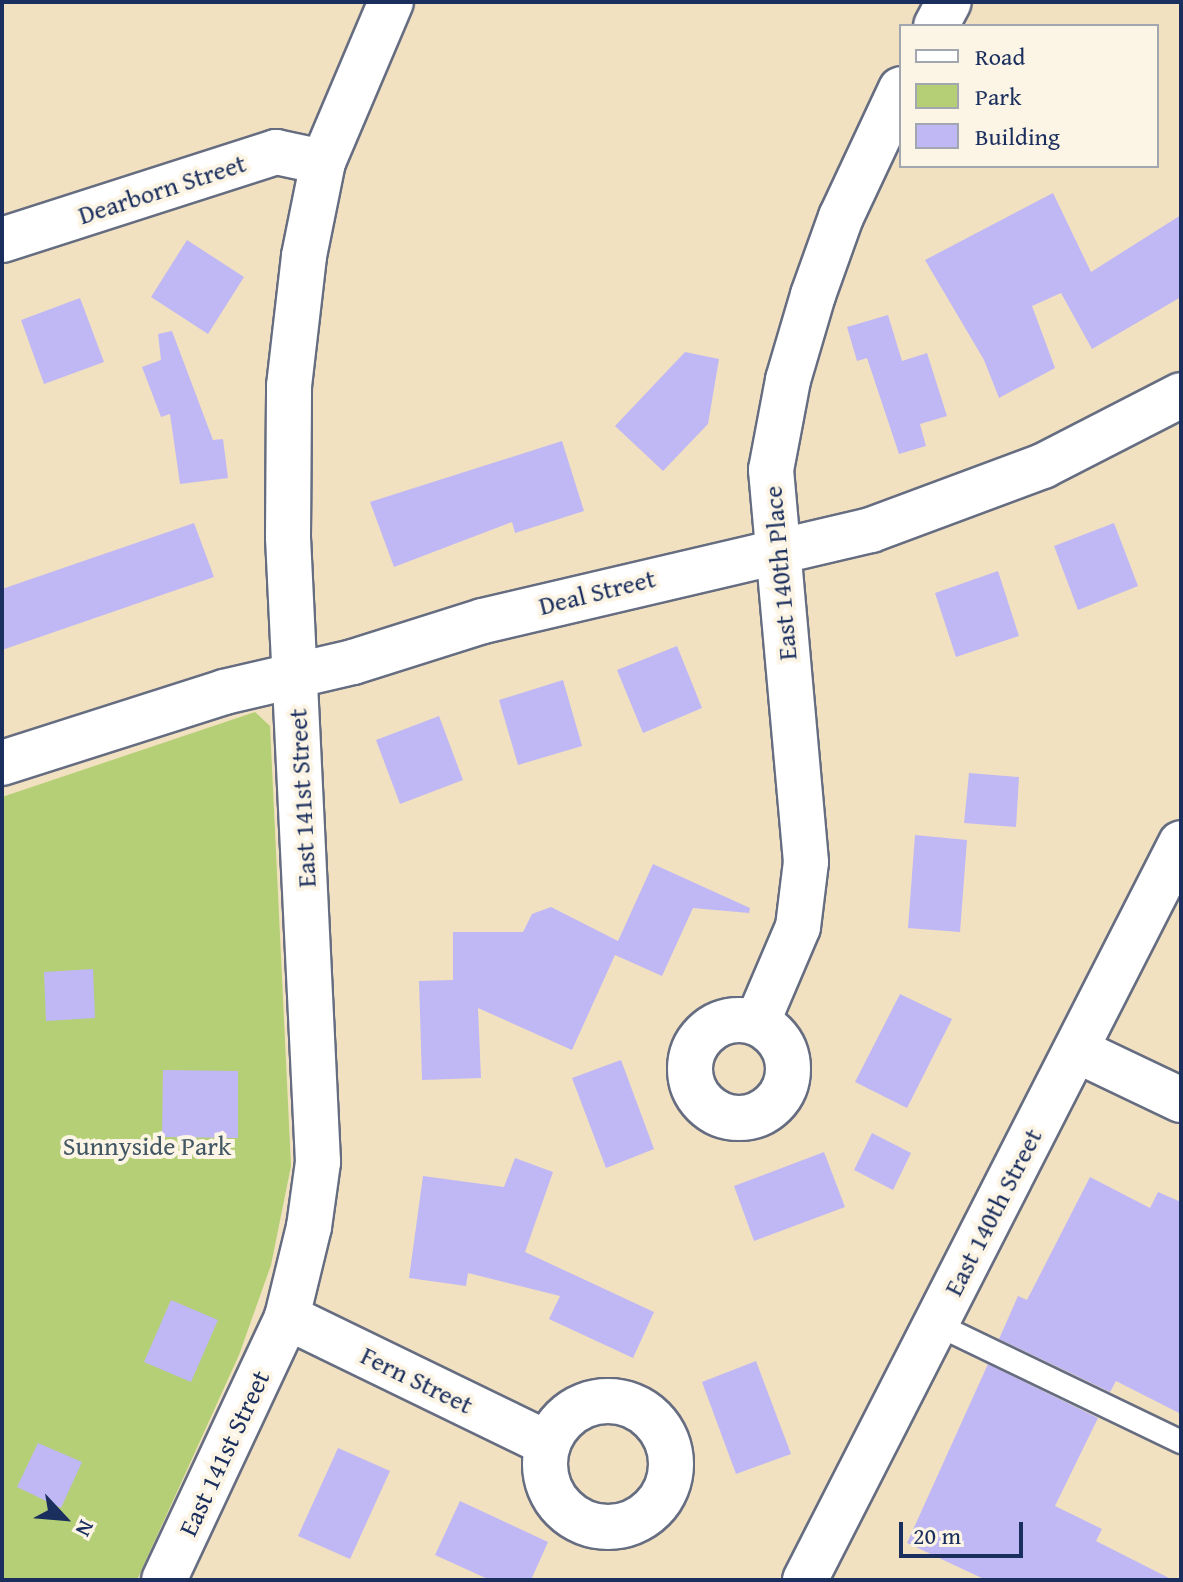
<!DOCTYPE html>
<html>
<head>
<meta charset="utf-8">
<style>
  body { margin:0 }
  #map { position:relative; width:1183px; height:1582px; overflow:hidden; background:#f1e1c1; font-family:"Gentium Book Plus",serif }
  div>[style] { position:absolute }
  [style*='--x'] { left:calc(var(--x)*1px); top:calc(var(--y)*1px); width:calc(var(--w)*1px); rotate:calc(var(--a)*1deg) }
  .green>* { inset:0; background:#b4cf75 }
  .building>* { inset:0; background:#c0b8f4 }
  .roads { filter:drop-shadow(2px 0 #666d81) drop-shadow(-2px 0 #666d81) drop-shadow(0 2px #666d81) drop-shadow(0 -2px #666d81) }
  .service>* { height:22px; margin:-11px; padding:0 11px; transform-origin:11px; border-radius:11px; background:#fff }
  .minor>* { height:44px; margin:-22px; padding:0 22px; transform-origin:22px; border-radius:22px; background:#fff }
  .minor>.ring { margin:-22px; padding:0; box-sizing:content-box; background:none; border:44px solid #fff; border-radius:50% }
  span { translate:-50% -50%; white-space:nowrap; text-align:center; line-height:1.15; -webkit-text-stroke:8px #fcf5e5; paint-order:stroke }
  .street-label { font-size:26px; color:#1b2f5e }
  .park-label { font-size:26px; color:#415764 }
  .frame { position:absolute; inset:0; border:4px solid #1b2f5e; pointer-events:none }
  .legend { position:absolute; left:899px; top:24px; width:260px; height:144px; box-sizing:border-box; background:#fcf5e5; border:2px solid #a2a6af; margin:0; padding:10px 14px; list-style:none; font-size:24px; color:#1b2f5e }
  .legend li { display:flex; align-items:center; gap:16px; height:40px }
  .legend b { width:40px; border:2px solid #a2a6af }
  .north { position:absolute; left:24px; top:1478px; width:80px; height:80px; -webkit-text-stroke:6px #fcf5e5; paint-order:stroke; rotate:116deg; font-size:22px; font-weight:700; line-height:32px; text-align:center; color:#1b2f5e }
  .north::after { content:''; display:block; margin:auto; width:28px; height:36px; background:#1b2f5e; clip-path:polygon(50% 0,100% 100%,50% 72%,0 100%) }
  .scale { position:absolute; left:899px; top:1522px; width:124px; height:36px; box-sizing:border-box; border:4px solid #1b2f5e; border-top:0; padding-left:10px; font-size:24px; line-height:28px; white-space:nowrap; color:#1b2f5e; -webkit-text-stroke:6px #fcf5e5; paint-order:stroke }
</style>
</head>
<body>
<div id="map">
  <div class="green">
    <i style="clip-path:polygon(255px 712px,270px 726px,291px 1166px,271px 1265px,239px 1355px,137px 1580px,2px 1580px,2px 797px)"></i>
  </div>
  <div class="building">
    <i style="clip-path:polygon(1053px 193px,1091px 272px,1181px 215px,1181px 297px,1092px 349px,1061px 293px,1032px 306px,1055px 368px,999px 398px,984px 360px,925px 260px)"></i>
    <i style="clip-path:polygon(187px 240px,244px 277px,208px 334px,151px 297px)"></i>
    <i style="clip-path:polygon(80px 298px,104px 362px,44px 384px,21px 320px)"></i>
    <i style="clip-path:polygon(888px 315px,902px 361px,927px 353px,947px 416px,920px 424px,926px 446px,899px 454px,867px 358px,857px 361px,847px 327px)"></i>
    <i style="clip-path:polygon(172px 331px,213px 440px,223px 439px,228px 478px,180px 484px,170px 414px,161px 417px,142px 367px,161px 360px,158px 334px)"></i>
    <i style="clip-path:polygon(685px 352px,719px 359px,708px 424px,663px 471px,615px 426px)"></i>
    <i style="clip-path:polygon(562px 441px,584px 511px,515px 533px,512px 522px,394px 567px,370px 502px)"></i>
    <i style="clip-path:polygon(194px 523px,214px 577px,2px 650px,2px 589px)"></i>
    <i style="clip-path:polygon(1114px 523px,1138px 586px,1078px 610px,1054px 546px)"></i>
    <i style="clip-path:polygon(998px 571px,1019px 636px,956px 657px,935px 593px)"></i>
    <i style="clip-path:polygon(677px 646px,702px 708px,643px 733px,617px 670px)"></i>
    <i style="clip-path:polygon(563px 680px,582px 746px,518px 765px,499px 700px)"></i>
    <i style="clip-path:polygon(439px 716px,463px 780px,400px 804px,376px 740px)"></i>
    <i style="clip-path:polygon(969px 773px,1019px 777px,1016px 827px,964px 823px)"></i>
    <i style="clip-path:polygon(915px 835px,967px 840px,960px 932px,908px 928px)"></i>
    <i style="clip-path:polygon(653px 864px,750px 908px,749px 913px,693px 908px,662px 976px,615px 955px,572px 1050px,478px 1008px,481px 1078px,422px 1080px,419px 981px,453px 980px,453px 932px,523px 932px,532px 914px,551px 907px,618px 941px)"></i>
    <i style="clip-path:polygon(93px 969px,95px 1018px,46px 1021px,44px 972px)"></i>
    <i style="clip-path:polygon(900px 994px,952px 1019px,907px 1108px,855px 1082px)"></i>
    <i style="clip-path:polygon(621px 1060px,654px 1149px,606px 1168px,572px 1078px)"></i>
    <i style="clip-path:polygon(163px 1070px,238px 1071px,238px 1138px,162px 1137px)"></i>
    <i style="clip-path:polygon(872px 1133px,911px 1153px,893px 1190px,854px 1170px)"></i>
    <i style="clip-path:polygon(824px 1152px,845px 1207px,754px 1241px,734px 1186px)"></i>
    <i style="clip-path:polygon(515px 1158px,553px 1172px,525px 1252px,654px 1312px,633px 1358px,549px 1319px,560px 1296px,468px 1273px,466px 1286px,409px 1278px,423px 1176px,504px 1187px)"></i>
    <i style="clip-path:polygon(1090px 1177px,1150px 1208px,1158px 1192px,1181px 1202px,1181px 1414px,1116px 1381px,1110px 1392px,999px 1339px,1018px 1296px,1027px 1300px)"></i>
    <i style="clip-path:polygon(171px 1300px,218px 1320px,191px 1382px,144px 1362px)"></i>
    <i style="clip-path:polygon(756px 1361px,791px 1454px,736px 1474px,702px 1382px)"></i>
    <i style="clip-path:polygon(988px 1364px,1098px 1418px,1055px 1506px,1102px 1529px,1096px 1541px,1173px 1580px,986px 1580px,907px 1543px)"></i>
    <i style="clip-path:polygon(38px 1443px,82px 1462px,61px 1508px,17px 1487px)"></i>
    <i style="clip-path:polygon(338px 1448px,390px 1471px,350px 1559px,298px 1536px)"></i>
    <i style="clip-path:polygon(460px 1501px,548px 1542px,531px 1580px,490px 1580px,435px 1555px)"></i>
  </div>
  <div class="roads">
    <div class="service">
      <i style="--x:936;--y:1324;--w:272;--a:25.7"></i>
    </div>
    <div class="minor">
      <i style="--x:936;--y:26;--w:27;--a:-62"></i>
      <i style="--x:2;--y:240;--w:288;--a:-17.8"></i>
      <i style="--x:276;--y:152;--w:48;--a:12"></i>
      <i style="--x:2;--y:763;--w:233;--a:-17.7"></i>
      <i style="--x:224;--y:692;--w:132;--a:-13.1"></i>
      <i style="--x:353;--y:662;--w:136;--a:-17.5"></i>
      <i style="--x:483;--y:621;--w:399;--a:-13.2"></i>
      <i style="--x:871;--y:530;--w:184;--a:-20.4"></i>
      <i style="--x:1043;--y:466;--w:155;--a:-27.2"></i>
      <i class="ring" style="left:690px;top:1020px;width:54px;height:54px"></i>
      <i style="--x:757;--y:1023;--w:104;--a:-66.9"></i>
      <i style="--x:798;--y:927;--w:65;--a:-83"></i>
      <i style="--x:806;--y:862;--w:394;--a:-95.1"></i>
      <i style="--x:771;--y:470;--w:92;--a:-79.3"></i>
      <i style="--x:788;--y:380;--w:89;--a:-73.6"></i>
      <i style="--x:813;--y:295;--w:83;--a:-70.3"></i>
      <i style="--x:841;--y:217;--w:141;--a:-64.9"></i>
      <i style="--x:1076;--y:1050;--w:116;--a:25.5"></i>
      <i style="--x:287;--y:1317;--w:289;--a:25.9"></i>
      <i class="ring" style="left:545px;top:1401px;width:82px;height:82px"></i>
      <i style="--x:164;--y:1580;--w:290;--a:-64.9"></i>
      <i style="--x:287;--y:1317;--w:93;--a:-76.3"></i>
      <i style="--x:309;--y:1227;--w:66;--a:-82.1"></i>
      <i style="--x:318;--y:1162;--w:626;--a:-92.75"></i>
      <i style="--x:288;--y:537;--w:151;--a:-89.6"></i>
      <i style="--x:289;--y:386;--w:131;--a:-83.4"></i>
      <i style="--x:304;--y:256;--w:96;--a:-78.6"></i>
      <i style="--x:323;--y:162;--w:174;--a:-67"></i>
      <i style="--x:805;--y:1580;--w:827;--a:-62.97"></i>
    </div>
  </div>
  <div class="street-label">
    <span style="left:162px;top:189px;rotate:-18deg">Dearborn Street</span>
    <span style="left:780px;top:573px;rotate:-95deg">East 140th Place</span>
    <span style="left:597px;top:592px;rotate:-14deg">Deal Street</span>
    <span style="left:302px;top:798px;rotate:-93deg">East 141st Street</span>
    <span style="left:993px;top:1212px;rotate:-63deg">East 140th Street</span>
    <span style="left:417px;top:1380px;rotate:26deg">Fern Street</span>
    <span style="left:224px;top:1453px;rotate:-65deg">East 141st Street</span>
  </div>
  <div class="park-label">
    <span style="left:147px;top:1146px">Sunnyside Park</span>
  </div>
  <div class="frame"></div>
  <ul class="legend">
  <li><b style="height:10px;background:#fff"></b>Road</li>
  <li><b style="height:22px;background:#b4cf75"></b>Park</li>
  <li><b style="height:22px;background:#c0b8f4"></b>Building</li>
  </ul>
  <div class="north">N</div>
  <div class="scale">20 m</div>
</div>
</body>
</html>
